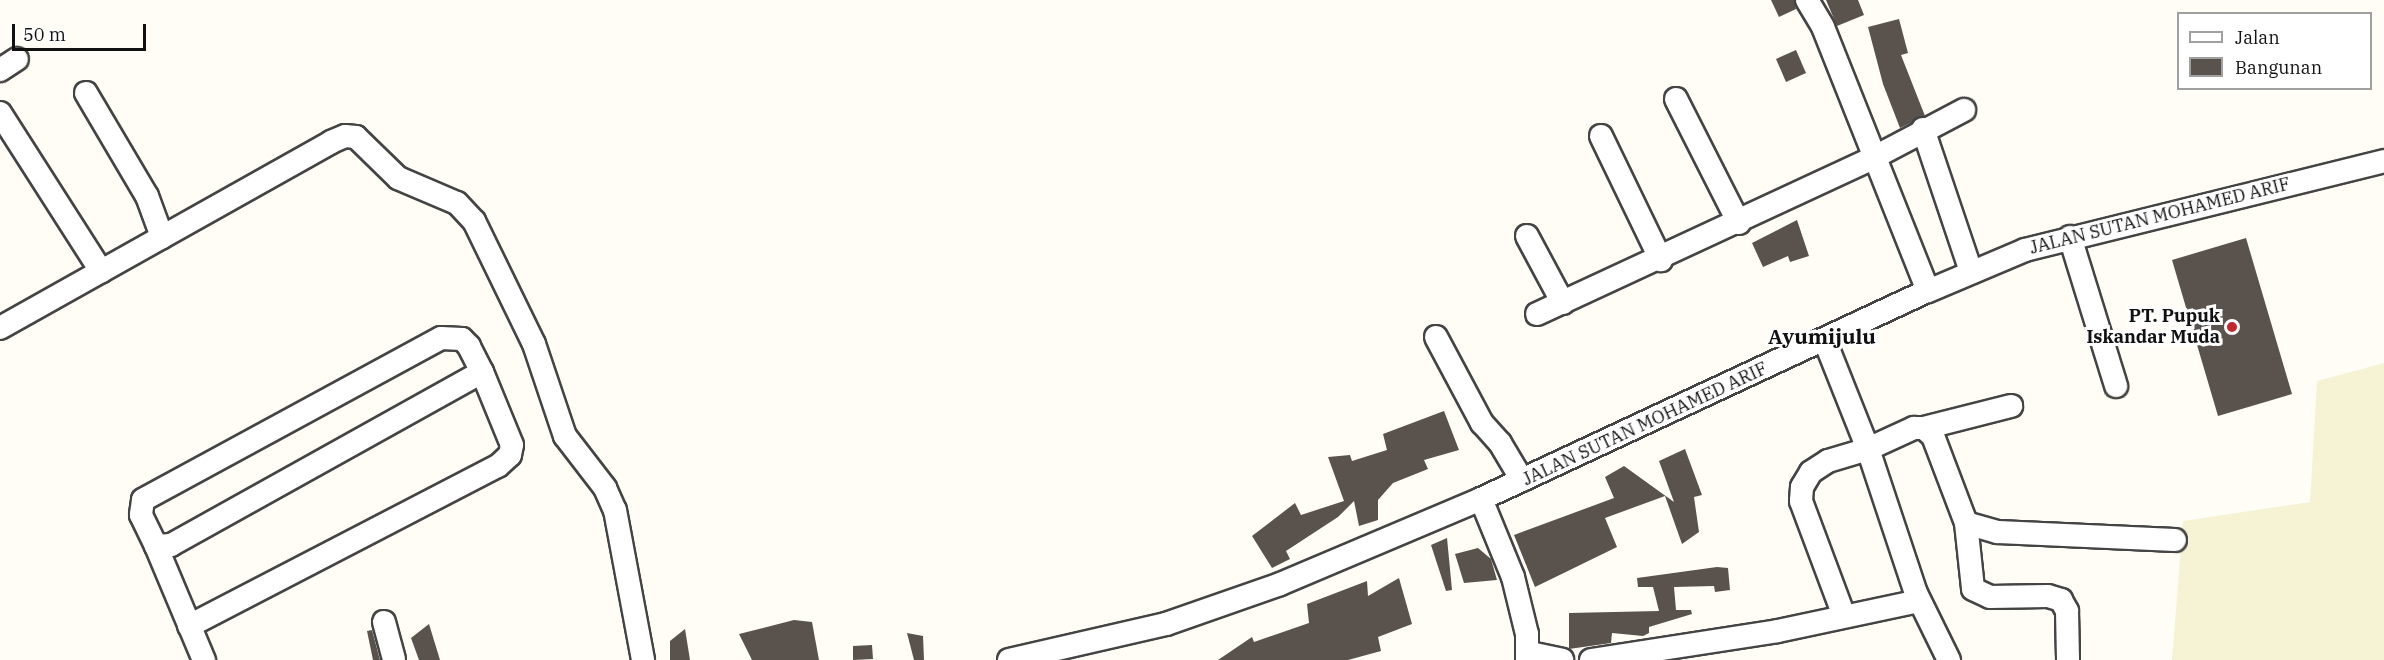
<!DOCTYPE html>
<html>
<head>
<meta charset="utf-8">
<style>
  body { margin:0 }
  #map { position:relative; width:2384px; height:660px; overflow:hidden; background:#fffdf5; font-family:"IBM Plex Serif",serif }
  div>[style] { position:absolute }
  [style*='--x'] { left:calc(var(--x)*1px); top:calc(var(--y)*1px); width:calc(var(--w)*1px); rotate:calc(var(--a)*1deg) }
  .farmland>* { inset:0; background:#f6f3d4 }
  .building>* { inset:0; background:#5a524d }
  .roads { filter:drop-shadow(2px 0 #444) drop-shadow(-2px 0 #444) drop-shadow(0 2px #444) drop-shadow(0 -2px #444) }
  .minor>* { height:22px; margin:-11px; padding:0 11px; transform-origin:11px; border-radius:11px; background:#fff }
  .dots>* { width:16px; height:16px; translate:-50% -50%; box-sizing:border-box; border:3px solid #fff; border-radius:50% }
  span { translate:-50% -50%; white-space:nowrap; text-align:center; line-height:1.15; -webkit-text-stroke:6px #fff; paint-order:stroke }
  .street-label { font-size:18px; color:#111 }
  .poi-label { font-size:18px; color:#111; font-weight:700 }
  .right { translate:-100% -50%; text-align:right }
  .quarter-label { font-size:21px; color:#111; font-weight:700 }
  .legend { position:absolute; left:2177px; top:12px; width:195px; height:78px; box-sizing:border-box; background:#fff; border:2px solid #a0a0a0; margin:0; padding:8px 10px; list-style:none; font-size:18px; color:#111 }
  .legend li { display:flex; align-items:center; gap:12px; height:30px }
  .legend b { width:30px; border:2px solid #a0a0a0 }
  .scale { position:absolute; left:12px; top:24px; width:134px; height:27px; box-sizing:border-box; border:3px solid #111; border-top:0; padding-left:8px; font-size:18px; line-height:21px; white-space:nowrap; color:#111; -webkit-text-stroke:4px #fff; paint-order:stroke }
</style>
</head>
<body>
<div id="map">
  <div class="farmland">
    <i style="clip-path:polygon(2384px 363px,2384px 660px,2172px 660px,2183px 521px,2310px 502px,2317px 381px)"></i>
  </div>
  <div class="building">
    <i style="clip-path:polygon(1771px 0,1794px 0,1796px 9px,1779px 17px)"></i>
    <i style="clip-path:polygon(1826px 0,1858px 0,1864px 15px,1837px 26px)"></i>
    <i style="clip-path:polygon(1899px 19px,1908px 53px,1901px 55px,1925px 116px,1900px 128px,1883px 84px,1868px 27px)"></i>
    <i style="clip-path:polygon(1796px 50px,1806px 73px,1786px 82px,1776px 59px)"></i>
    <i style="clip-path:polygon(1797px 220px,1809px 256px,1790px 262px,1788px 256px,1763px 267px,1752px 243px)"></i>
    <i style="clip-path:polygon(2246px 238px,2292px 394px,2218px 416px,2172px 260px)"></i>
    <i style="clip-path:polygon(1444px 411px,1459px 450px,1424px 460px,1428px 469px,1393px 483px,1378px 500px,1378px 520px,1359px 526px,1354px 501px,1338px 517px,1286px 551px,1290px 559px,1272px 568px,1252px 536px,1295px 503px,1301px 515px,1344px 501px,1328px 457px,1350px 455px,1352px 461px,1387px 450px,1383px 434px)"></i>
    <i style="clip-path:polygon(1685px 449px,1702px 495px,1694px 497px,1699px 532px,1682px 544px,1665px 496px,1605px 518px,1617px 547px,1535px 587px,1514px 535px,1614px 498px,1605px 477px,1624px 466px,1674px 502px,1659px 461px)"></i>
    <i style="clip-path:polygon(1447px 538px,1452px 590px,1446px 591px,1431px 545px)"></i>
    <i style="clip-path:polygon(1478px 548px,1491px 559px,1497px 580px,1464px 583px,1455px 554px)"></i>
    <i style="clip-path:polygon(1717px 567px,1728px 568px,1730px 590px,1715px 592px,1714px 586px,1674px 587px,1676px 610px,1691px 610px,1692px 614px,1649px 627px,1649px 633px,1643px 636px,1612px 633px,1611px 643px,1569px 649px,1569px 613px,1659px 611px,1653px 587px,1638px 587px,1637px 578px)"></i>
    <i style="clip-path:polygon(1399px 578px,1412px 624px,1378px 637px,1381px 651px,1348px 660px,1218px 660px,1252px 637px,1254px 642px,1309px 623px,1307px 604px,1367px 581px,1368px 596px)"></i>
    <i style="clip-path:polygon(794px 620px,812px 622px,819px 660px,752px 660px,739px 634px)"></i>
    <i style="clip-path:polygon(429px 624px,440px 660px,419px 660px,411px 638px)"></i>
    <i style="clip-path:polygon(685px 629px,690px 660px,670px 660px,670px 641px)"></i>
    <i style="clip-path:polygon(372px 630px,380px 660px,373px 660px,367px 631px)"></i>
    <i style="clip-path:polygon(907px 633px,923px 636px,924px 660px,914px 660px)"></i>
    <i style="clip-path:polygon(872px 645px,873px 659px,853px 660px,853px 646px)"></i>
  </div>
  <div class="roads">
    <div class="minor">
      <i style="--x:1807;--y:0;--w:31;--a:59"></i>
      <i style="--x:1823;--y:27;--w:284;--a:68.3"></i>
      <i style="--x:0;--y:70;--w:20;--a:-33"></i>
      <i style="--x:86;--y:93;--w:120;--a:59.4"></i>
      <i style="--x:147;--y:196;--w:44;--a:69.9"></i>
      <i style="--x:1676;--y:99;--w:139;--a:63.1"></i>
      <i style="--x:0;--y:113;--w:188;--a:57.4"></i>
      <i style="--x:1923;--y:129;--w:151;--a:71.4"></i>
      <i style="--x:1601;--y:136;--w:138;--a:64.2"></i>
      <i style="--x:1527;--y:236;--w:76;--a:61.8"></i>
      <i style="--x:2070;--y:237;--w:156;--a:72.8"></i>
      <i style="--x:1537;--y:314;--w:370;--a:-24.9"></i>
      <i style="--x:1873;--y:158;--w:103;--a:-27.8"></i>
      <i style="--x:0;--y:328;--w:380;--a:-29.3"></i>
      <i style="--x:331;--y:142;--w:15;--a:-23"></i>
      <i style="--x:345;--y:136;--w:11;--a:5"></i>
      <i style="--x:356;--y:137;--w:59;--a:44.3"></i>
      <i style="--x:398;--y:178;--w:64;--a:23"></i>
      <i style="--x:457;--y:203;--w:25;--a:47"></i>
      <i style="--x:474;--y:221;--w:137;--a:64"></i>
      <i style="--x:534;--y:344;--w:97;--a:71.4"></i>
      <i style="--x:565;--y:436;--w:66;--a:52.4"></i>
      <i style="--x:605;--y:488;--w:24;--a:66"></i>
      <i style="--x:615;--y:510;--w:153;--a:79.4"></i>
      <i style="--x:1436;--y:337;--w:98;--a:61.9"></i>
      <i style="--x:1482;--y:423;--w:27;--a:48"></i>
      <i style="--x:1500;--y:443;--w:43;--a:59.3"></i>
      <i style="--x:1825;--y:341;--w:116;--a:68.3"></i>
      <i style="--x:1868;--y:449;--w:152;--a:71.6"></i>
      <i style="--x:1916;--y:593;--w:75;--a:63.8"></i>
      <i style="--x:1924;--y:428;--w:90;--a:-14.2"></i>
      <i style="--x:1481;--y:499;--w:84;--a:67.7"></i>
      <i style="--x:1513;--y:577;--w:59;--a:76.2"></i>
      <i style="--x:1527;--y:634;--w:26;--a:90"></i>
      <i style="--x:1966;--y:523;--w:33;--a:16"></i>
      <i style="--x:1998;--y:532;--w:177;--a:2.6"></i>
      <i style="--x:156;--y:546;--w:124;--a:67.2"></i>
      <i style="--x:1844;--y:616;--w:123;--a:-110.5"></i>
      <i style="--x:1801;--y:501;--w:14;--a:-86"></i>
      <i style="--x:1802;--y:487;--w:17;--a:-59"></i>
      <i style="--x:1811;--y:472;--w:20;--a:-33"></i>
      <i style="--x:1828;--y:461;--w:42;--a:-16.7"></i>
      <i style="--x:1868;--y:449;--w:51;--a:-24.5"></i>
      <i style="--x:1914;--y:428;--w:10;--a:0"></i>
      <i style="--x:1924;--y:428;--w:12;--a:42"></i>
      <i style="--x:1933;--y:436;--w:93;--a:69.2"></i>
      <i style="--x:1966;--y:523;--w:66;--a:83.9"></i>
      <i style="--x:1973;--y:589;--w:19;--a:25"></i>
      <i style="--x:1990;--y:597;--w:58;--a:-1"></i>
      <i style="--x:2048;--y:596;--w:14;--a:17"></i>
      <i style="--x:2061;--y:600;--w:13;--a:61"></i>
      <i style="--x:2067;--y:611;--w:49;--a:88.8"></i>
      <i style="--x:384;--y:622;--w:39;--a:75"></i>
      <i style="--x:189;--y:626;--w:348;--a:-27.4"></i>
      <i style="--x:498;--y:466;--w:16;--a:-43"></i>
      <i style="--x:510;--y:455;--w:10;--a:-79"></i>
      <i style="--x:512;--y:445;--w:79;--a:-112.3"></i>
      <i style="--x:482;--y:372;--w:29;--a:-117"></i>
      <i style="--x:469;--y:346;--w:10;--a:-135"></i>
      <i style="--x:462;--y:339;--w:21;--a:-177"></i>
      <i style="--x:441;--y:338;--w:339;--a:151.5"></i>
      <i style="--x:143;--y:500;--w:15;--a:98"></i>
      <i style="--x:141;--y:515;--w:34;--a:64"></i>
      <i style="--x:156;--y:546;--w:15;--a:-4"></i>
      <i style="--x:171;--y:545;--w:356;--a:-29.1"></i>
      <i style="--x:1530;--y:653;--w:33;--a:12"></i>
      <i style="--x:1009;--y:660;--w:161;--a:-12.9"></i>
      <i style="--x:1166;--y:624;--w:121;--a:-19.3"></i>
      <i style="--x:1280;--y:584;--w:218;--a:-22.9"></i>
      <i style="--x:1481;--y:499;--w:493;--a:-25"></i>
      <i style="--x:1928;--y:291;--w:105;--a:-22.9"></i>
      <i style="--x:2025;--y:250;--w:370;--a:-13.9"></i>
      <i style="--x:1591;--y:660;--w:189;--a:-8.8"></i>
      <i style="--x:1778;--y:631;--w:144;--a:-12"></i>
    </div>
  </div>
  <div class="dots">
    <i style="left:2232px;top:327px;background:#c4262e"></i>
  </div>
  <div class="street-label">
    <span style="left:2160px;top:216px;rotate:-14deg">JALAN SUTAN MOHAMED ARIF</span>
    <span style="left:1645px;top:424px;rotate:-25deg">JALAN SUTAN MOHAMED ARIF</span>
  </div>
  <div class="poi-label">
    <span class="right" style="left:2220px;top:327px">PT. Pupuk<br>Iskandar Muda</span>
  </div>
  <div class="quarter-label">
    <span style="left:1822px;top:336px">Ayumijulu</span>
  </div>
  <ul class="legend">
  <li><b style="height:8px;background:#fff"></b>Jalan</li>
  <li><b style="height:16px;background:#5a524d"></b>Bangunan</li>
  </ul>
  <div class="scale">50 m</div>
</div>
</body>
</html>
